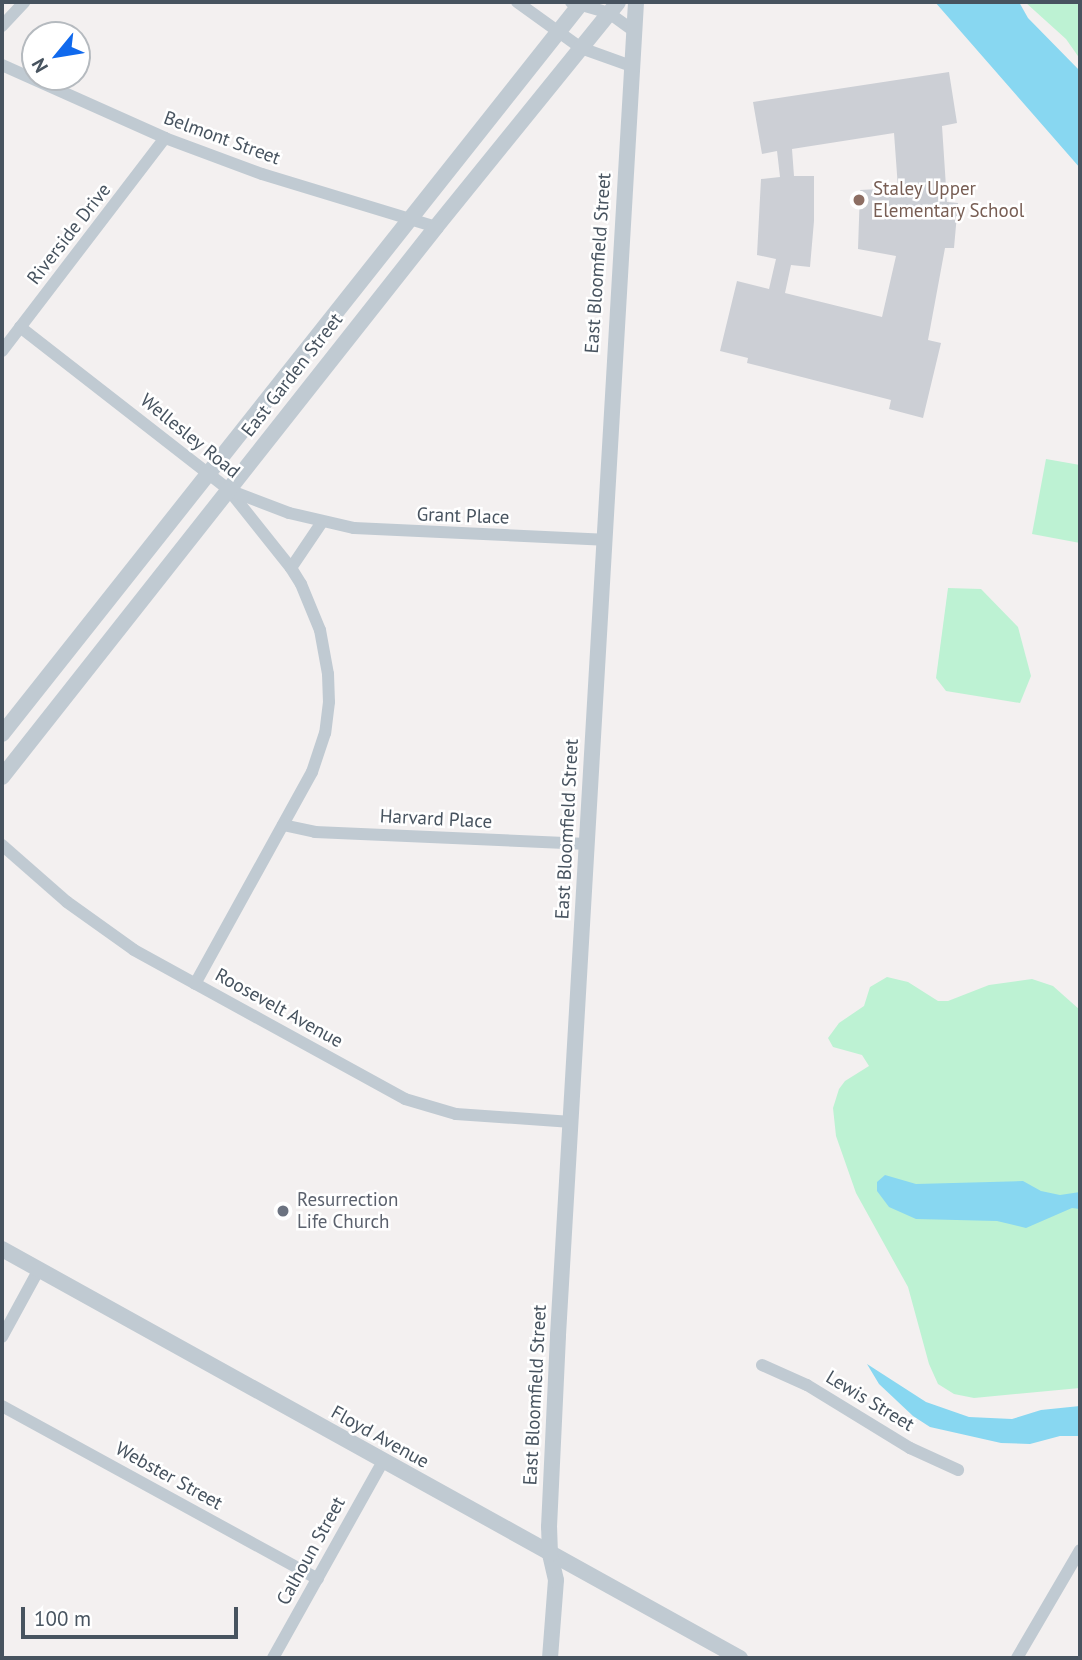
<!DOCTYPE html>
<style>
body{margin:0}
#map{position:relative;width:1082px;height:1660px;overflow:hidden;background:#f3f0f0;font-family:"PT Sans",sans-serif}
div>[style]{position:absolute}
.green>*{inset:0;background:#bdf2d3}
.water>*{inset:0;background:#88d7f1}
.building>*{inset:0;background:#cccfd5}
.minor>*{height:12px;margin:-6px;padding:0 6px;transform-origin:6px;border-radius:6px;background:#c0cad2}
.tertiary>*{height:16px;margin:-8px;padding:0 8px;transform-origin:8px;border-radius:8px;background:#c0cad2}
.dots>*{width:19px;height:19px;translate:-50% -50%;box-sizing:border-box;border:4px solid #fff;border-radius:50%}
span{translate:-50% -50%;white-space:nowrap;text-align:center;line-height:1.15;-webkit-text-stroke:5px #fff;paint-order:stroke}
.street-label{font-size:19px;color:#47535f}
.education-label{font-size:19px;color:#785e54}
.left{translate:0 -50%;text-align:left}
.worship-label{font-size:19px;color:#5b616d}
.frame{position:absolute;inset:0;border:4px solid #47535f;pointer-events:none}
.north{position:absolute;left:21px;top:21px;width:70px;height:70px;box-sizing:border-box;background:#fff;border:2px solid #b5babf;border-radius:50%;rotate:240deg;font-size:19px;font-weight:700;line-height:28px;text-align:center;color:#47535f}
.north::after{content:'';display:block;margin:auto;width:24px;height:32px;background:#1069ed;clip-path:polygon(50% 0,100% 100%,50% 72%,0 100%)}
.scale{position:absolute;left:21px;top:1607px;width:217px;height:32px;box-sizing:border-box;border:4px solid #47535f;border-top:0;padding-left:9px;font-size:21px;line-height:24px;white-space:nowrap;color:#47535f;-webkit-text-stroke:5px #fff;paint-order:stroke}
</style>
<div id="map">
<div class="green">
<i style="clip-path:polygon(1025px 2px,1080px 2px,1080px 59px,1066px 39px)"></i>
<i style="clip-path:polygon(1046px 459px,1080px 465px,1080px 543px,1032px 534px)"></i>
<i style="clip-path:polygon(948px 588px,981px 589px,1018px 627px,1031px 676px,1020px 703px,946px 691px,936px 678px)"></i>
<i style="clip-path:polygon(887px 977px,908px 982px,938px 1001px,948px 1001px,989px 985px,1032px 979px,1053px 986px,1080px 1010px,1080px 1388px,974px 1398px,954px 1394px,938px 1384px,929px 1364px,908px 1287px,856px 1193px,836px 1136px,833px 1108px,839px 1089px,845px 1081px,869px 1066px,862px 1055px,833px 1047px,828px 1038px,839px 1023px,864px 1006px,870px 987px)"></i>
</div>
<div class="water">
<i style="clip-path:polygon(935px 2px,1019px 2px,1028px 18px,1080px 71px,1080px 168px)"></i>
<i style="clip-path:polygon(885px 1175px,916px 1184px,1023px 1181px,1041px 1191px,1060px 1195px,1080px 1192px,1080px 1209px,1072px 1208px,1026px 1228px,997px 1221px,916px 1219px,889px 1207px,877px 1191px,877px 1182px)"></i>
<i style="clip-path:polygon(867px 1364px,926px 1402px,969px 1417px,1012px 1419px,1041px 1410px,1080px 1406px,1080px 1436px,1060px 1436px,1030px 1444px,1001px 1443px,930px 1427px,913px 1416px,879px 1384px)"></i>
</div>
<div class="building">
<i style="clip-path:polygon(evenodd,949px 72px,957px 123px,942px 126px,947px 202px,958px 203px,954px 248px,945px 248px,928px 340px,941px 343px,923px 418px,889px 409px,891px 400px,747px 363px,748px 358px,720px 351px,737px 281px,769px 289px,776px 259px,757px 255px,761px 179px,780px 177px,777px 151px,762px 154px,753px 102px,949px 72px,894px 133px,898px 188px,860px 190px,858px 249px,896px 256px,882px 317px,785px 293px,791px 265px,810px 267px,814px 221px,814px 176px,794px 176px,792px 149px,894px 133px)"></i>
</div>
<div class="minor">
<i style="left:517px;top:2px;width:79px;rotate:35.7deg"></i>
<i style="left:581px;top:48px;width:53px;rotate:19.8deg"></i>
<i style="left:571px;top:2px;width:40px;rotate:16deg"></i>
<i style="left:609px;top:13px;width:31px;rotate:36deg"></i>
<i style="left:2px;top:26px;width:33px;rotate:-47deg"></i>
<i style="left:2px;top:65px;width:179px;rotate:24.1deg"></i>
<i style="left:165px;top:138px;width:103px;rotate:20.4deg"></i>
<i style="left:262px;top:174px;width:182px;rotate:16.9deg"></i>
<i style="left:20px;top:327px;width:264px;rotate:37.9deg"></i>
<i style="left:228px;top:489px;width:101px;rotate:51.4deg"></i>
<i style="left:291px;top:568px;width:19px;rotate:58deg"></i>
<i style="left:301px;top:584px;width:50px;rotate:67.6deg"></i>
<i style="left:320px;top:630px;width:45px;rotate:79.7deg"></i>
<i style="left:328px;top:674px;width:28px;rotate:88deg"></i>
<i style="left:329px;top:702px;width:31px;rotate:97deg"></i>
<i style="left:325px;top:733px;width:41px;rotate:108.4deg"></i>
<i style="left:312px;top:772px;width:242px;rotate:118.9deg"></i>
<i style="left:2px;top:351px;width:268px;rotate:-52.6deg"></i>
<i style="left:229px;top:490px;width:64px;rotate:21deg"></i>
<i style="left:289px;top:513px;width:67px;rotate:13deg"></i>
<i style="left:354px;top:528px;width:250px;rotate:2.7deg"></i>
<i style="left:291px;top:568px;width:55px;rotate:-56deg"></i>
<i style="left:283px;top:825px;width:33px;rotate:12deg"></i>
<i style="left:315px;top:832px;width:273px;rotate:2.5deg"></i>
<i style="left:2px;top:845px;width:86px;rotate:41.2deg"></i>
<i style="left:67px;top:902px;width:82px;rotate:35.6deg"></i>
<i style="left:134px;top:950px;width:309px;rotate:28.8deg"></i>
<i style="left:405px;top:1099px;width:53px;rotate:16.4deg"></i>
<i style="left:456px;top:1114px;width:116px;rotate:3.9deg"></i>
<i style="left:2px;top:1337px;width:75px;rotate:-61.4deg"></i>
<i style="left:762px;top:1365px;width:49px;rotate:24deg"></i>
<i style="left:807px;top:1385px;width:121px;rotate:31.5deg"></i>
<i style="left:910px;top:1448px;width:53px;rotate:24.6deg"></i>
<i style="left:2px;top:1406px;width:360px;rotate:28.7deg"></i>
<i style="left:273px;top:1658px;width:223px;rotate:-60.8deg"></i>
<i style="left:1017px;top:1658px;width:125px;rotate:-59.7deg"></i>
</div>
<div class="tertiary">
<i style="left:2px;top:734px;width:934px;rotate:-51.61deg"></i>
<i style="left:2px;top:777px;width:701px;rotate:-51.72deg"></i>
<i style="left:436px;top:227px;width:289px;rotate:-51deg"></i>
<i style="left:2px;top:1249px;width:844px;rotate:29deg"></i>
<i style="left:550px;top:1658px;width:78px;rotate:-85.6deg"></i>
<i style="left:556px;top:1580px;width:27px;rotate:-103deg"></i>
<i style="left:550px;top:1554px;width:27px;rotate:-92deg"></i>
<i style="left:549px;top:1527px;width:192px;rotate:-87.3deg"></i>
<i style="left:558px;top:1335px;width:1335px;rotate:-86.65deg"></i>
</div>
<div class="dots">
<i style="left:859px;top:200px;background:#8d6e63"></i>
<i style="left:283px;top:1211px;background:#6b7280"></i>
</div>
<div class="street-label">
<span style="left:222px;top:138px;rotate:20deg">Belmont Street</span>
<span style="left:69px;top:234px;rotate:-52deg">Riverside Drive</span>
<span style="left:598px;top:263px;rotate:-86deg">East Bloomfield Street</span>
<span style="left:292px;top:375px;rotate:-52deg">East Garden Street</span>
<span style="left:190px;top:436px;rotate:39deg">Wellesley Road</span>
<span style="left:463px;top:516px;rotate:2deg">Grant Place</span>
<span style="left:436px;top:819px;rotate:3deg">Harvard Place</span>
<span style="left:567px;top:829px;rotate:-87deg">East Bloomfield Street</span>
<span style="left:279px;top:1008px;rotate:29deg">Roosevelt Avenue</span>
<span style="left:535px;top:1395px;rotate:-87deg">East Bloomfield Street</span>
<span style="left:870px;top:1401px;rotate:31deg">Lewis Street</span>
<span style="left:380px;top:1437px;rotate:29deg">Floyd Avenue</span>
<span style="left:169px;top:1476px;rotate:29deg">Webster Street</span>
<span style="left:311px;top:1551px;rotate:-61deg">Calhoun Street</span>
</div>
<div class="education-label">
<span class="left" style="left:873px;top:200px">Staley Upper<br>Elementary School</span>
</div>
<div class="worship-label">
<span class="left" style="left:297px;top:1211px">Resurrection<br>Life Church</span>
</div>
<div class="frame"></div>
<div class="north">N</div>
<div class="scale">100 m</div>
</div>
